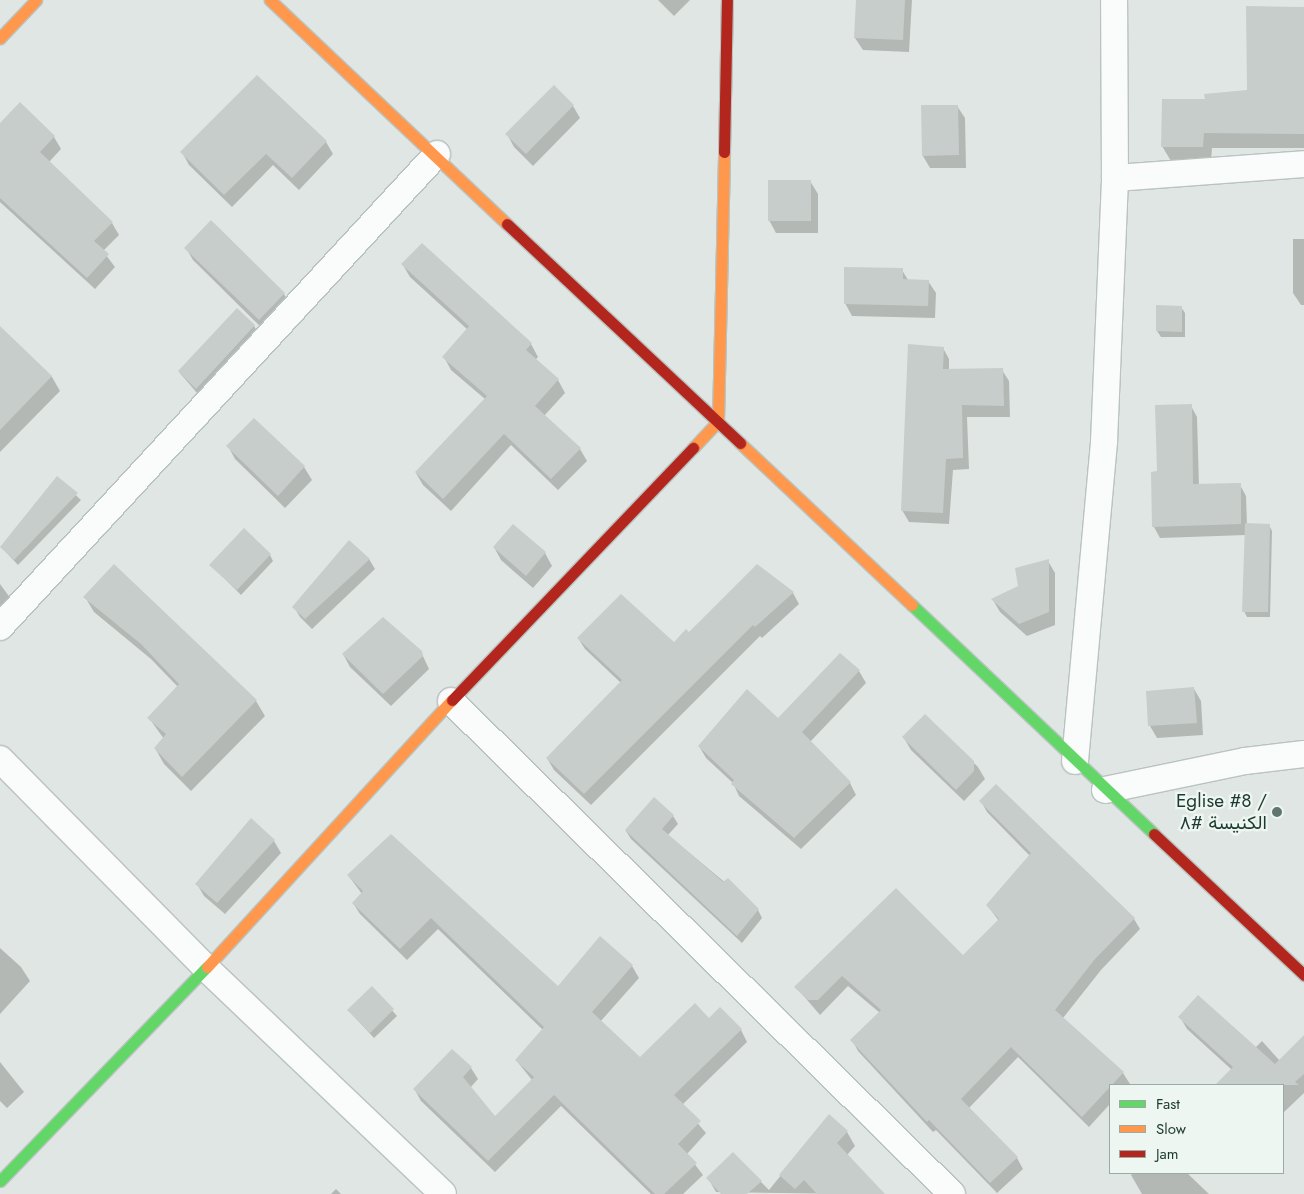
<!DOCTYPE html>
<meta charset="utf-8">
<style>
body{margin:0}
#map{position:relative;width:1304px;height:1194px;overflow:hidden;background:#e0e6e3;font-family:Jost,Vazirmatn,sans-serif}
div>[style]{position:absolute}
.shadow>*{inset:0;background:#0003}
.building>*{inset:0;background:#c7cdcb}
.roads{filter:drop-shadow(1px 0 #b9c3bf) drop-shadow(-1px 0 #b9c3bf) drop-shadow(0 1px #b9c3bf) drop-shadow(0 -1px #b9c3bf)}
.street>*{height:26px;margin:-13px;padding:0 13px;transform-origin:13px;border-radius:13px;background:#fafbfb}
.fast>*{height:11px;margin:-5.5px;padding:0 5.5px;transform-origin:5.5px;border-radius:5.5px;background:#63d668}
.slow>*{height:11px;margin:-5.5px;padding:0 5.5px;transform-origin:5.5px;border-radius:5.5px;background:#ff974d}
.jam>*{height:11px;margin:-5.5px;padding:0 5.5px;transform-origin:5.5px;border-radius:5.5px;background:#b3261e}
.dots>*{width:14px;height:14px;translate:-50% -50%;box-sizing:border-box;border:2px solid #edf6f1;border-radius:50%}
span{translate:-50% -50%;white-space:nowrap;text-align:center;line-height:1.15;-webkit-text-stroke:4.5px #edf6f1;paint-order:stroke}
.poi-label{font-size:19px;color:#1e3932}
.right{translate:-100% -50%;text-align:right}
.legend{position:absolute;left:1109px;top:1084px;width:175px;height:90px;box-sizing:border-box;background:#edf6f1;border:1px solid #9aaaa5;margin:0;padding:6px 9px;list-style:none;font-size:15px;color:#1e3932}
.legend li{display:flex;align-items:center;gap:10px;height:25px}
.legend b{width:25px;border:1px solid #9aaaa5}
</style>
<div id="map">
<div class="shadow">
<i style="clip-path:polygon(658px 0,690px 0,674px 16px)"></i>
<i style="clip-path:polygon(857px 0,912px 0,909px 52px,863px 50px,855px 38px)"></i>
<i style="clip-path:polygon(1304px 8px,1304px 148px,1212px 148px,1211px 161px,1171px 161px,1162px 146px,1206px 100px,1248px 91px)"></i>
<i style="clip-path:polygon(554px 87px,573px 106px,580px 118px,533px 166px,514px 147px,507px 134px)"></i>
<i style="clip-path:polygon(957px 106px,965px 118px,966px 168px,930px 168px,923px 156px)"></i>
<i style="clip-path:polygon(0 125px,54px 137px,61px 149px,49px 162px,112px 223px,119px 235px,103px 251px,115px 267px,95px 289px,0 202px)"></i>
<i style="clip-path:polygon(326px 142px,333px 154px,299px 190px,273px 165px,232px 207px,189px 165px,182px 152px)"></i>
<i style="clip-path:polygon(810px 181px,818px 194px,818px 233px,776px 233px,769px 220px)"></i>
<i style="clip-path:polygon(1293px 239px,1304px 239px,1304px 305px,1301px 305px,1293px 293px)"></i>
<i style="clip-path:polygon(186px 248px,284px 294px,291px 306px,266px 332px,193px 260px)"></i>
<i style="clip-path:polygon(403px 265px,531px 344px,538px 357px,535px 360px,558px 380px,565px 393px,544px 416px,580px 449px,587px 461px,558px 490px,511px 445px,451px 511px,423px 485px,416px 473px,485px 399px,451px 370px,444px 357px,468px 330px,410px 277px)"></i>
<i style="clip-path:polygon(902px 270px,908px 280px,928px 281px,936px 293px,935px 318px,852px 316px,845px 303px)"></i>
<i style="clip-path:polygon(1157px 307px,1181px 307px,1185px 313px,1185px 337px,1161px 337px,1157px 331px)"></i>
<i style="clip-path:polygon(237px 310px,254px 326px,262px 339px,204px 401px,179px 372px)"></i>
<i style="clip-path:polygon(0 334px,9px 337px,52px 377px,60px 391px,0 452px)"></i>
<i style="clip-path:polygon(943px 348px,949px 359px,949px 370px,1002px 370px,1009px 381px,1010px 417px,967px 417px,969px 469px,953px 470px,949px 524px,909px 522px,902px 510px)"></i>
<i style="clip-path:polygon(1191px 406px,1197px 417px,1199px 486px,1240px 485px,1246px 496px,1247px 525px,1269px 525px,1272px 531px,1270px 617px,1247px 617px,1244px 611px,1246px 535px,1160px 538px,1154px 527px,1152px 473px,1158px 473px)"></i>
<i style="clip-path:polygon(254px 419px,304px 467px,312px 480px,285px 508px,235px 459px,228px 446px)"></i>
<i style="clip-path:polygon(57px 478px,81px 500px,18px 565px,1px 547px)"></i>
<i style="clip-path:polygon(513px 525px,545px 553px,552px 566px,533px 588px,501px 560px,494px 547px)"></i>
<i style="clip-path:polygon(270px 555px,273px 561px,241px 595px,211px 565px)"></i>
<i style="clip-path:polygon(369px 559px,375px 569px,312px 629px,300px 617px,294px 607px)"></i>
<i style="clip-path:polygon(1048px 561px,1055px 573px,1055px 625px,1027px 636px,1000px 612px,993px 600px,1020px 586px)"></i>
<i style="clip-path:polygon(0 584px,11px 599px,0 611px)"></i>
<i style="clip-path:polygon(793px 593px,799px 604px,762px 638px,760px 636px,591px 805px,554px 770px,547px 758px,621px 683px,585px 649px,578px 638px,674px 644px,689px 633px)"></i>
<i style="clip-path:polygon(85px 597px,256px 701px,265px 716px,191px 791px,164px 764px,155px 748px,164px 739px,149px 718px,178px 687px,151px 659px,94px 612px)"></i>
<i style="clip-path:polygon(421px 652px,429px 669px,391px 706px,350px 667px,343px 654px)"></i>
<i style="clip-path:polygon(840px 654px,859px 671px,866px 683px,810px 742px,850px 783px,856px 795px,801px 849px,739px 796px,733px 783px,706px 758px,699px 746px,778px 720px)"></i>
<i style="clip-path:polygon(1194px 689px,1201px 701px,1203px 735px,1157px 738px,1150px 726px)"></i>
<i style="clip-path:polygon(925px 716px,978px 767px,985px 779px,964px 801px,911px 750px,904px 738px)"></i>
<i style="clip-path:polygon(981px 801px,1134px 919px,1140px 929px,1101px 970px,1063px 1018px,1123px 1073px,1130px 1084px,1110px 1085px,1110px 1104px,1089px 1127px,1018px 1057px,968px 1109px,1017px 1158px,1023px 1169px,997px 1193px,936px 1130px,933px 1132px,858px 1051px,852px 1040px,880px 1013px,848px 986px,820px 1015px,796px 987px,896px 890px,963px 957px,999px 921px,987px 905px,1030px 856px,987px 812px)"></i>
<i style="clip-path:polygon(673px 816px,678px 824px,668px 835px,758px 910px,762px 918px,742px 943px,631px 839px,626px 831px)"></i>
<i style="clip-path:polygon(251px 820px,274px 841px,281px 853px,225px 914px,204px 896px,197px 884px)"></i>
<i style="clip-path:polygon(391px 835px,558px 988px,600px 938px,632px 966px,639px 978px,600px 1022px,640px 1059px,709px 1020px,741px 1030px,747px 1042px,682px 1105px,706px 1133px,687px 1154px,703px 1175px,683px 1194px,651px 1194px,561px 1106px,495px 1172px,421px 1101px,415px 1090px,471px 1068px,478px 1079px,470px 1088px,495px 1118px,532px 1080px,516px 1060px,543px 1030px,438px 929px,407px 960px,360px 914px,353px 903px,362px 894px,348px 875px)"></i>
<i style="clip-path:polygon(0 948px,21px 967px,30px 981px,0 1014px)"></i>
<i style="clip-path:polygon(372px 988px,397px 1016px,374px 1038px,349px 1011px)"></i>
<i style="clip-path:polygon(1180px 1017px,1255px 1048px,1262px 1041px,1280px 1061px,1304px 1051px,1304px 1093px,1283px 1113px,1283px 1085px,1216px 1085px,1232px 1070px,1187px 1029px)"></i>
<i style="clip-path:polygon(0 1062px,24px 1092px,7px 1108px,0 1101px)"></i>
<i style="clip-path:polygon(829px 1116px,847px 1132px,855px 1146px,847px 1155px,862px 1194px,716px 1192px,708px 1178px,733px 1154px,769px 1190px)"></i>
<i style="clip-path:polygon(1133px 1173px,1187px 1173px,1209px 1194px,1142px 1194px,1131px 1175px)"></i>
<i style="clip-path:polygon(336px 1189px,341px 1194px,331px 1194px)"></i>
</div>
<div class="building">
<i style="clip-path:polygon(856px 0,905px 0,903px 40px,854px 38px)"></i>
<i style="clip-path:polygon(1246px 6px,1304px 7px,1304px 134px,1204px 133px,1203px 147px,1161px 147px,1162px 99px,1205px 99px,1204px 94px,1247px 90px)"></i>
<i style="clip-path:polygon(257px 75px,327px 141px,292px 178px,266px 154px,224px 195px,180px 152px)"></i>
<i style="clip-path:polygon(554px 85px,574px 105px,526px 154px,505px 134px)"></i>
<i style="clip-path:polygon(20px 102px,55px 136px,40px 152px,113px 222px,94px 241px,109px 254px,87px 278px,0 198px,0 123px)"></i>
<i style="clip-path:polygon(921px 105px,958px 105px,959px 155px,922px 156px)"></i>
<i style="clip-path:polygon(768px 180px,811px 180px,811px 221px,768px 221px)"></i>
<i style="clip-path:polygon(211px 220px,285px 293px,259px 320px,184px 248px)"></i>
<i style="clip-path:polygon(422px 243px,532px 343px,526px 350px,559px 379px,535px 406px,581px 448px,551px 479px,504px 434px,443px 499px,415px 472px,487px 396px,442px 357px,469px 326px,401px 264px)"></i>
<i style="clip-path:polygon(844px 267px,903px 268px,903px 279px,929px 280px,928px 306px,844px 304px)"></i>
<i style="clip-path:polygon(1156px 305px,1182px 306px,1182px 332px,1156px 331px)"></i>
<i style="clip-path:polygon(237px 308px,255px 325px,196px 389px,178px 371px)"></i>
<i style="clip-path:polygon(0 326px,52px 376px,0 430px)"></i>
<i style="clip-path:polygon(908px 344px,944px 347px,943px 369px,1003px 368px,1004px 406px,962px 405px,963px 458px,946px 459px,943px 513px,901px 511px)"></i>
<i style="clip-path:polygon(1192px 404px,1193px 484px,1241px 483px,1241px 524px,1152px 527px,1151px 472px,1157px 471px,1155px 405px)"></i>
<i style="clip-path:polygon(254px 418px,305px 466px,278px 496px,226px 446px)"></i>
<i style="clip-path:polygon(57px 476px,78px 493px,14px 560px,0 547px)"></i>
<i style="clip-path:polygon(1245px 523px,1270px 524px,1268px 612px,1242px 612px)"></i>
<i style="clip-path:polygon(513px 524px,546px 552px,526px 576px,493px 547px)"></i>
<i style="clip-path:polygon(244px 528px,271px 554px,237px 590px,209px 565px)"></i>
<i style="clip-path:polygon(349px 540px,370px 559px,305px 619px,292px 607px)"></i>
<i style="clip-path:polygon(1049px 559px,1049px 612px,1019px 624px,991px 599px,1018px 586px,1015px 568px)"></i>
<i style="clip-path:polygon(114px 564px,257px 700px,182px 777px,154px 748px,166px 734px,147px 718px,179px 684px,141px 644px,83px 597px)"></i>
<i style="clip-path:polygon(757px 564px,794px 592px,755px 627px,753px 625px,584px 794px,546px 758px,622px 680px,577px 638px,621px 594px,674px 642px,686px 629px,689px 632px)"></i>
<i style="clip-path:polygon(383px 617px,422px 651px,423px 656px,383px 694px,342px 654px)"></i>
<i style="clip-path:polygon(840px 653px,860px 670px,802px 732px,851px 782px,794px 838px,731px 784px,734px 780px,698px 746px,747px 689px,778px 718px)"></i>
<i style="clip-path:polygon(1194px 687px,1197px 723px,1148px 726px,1146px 691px)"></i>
<i style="clip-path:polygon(925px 714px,974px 761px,974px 771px,956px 790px,902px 737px)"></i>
<i style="clip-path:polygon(996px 784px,1135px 918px,1095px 959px,1055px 1010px,1124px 1072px,1082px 1117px,1011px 1047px,961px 1099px,1018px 1157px,990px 1183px,929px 1120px,927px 1122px,850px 1040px,881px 1010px,842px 976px,818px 1000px,808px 1000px,794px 987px,896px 888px,963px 955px,999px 919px,986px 905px,1031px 853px,979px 801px)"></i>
<i style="clip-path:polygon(654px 797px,674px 815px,662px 829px,723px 882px,728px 878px,759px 909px,737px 936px,625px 830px)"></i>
<i style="clip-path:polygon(251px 818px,275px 840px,217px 903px,195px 884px)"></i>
<i style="clip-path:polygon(391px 834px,558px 986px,600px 936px,633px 965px,592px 1012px,640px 1057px,695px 1003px,709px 1018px,720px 1007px,742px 1029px,674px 1095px,701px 1121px,678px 1144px,697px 1163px,664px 1194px,655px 1194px,554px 1095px,488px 1161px,413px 1089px,452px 1049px,472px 1067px,463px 1077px,495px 1116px,534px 1077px,515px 1060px,544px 1027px,431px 918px,400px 949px,352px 903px,363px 891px,347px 875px)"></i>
<i style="clip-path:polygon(372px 986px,394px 1009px,370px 1033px,347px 1010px)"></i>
<i style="clip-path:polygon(1198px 995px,1275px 1064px,1304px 1035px,1304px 1074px,1295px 1082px,1299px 1085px,1215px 1085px,1233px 1067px,1178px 1017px)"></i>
<i style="clip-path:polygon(829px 1114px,848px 1131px,837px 1143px,885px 1194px,817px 1194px,804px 1180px,795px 1189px,779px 1175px)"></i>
<i style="clip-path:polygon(733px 1152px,762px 1181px,747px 1194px,721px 1194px,706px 1178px)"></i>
</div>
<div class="roads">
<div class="street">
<i style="left:1115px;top:178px;width:190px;rotate:-4.2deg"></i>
<i style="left:0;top:627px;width:644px;rotate:-47.27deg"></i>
<i style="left:451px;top:701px;width:703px;rotate:44.54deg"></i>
<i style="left:0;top:759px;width:293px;rotate:45.4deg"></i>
<i style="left:206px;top:968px;width:327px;rotate:43.6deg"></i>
<i style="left:1075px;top:761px;width:320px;rotate:-84.8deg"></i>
<i style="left:1104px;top:442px;width:264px;rotate:-87.6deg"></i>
<i style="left:1115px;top:178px;width:178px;rotate:-90.3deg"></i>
<i style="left:1105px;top:790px;width:143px;rotate:-11.7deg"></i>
<i style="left:1245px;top:761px;width:59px;rotate:-6.8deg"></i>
</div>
<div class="fast">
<i style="left:912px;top:605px;width:333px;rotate:43.4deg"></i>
<i style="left:0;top:1181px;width:298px;rotate:-46deg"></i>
</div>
<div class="slow">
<i style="left:270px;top:0;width:326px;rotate:43.4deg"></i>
<i style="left:0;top:38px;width:52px;rotate:-46.5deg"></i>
<i style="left:740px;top:443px;width:236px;rotate:43.3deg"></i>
<i style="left:693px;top:448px;width:37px;rotate:-47deg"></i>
<i style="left:718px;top:421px;width:269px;rotate:-88.7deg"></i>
<i style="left:207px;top:967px;width:362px;rotate:-47.5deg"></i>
</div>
<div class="jam">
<i style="left:724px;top:152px;width:152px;rotate:-88.9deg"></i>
<i style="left:507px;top:224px;width:320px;rotate:43.2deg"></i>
<i style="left:452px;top:700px;width:349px;rotate:-46.3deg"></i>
<i style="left:1154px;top:834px;width:206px;rotate:43.2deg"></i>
</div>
</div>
<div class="dots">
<i style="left:1277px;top:812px;background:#627670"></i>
</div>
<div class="poi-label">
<span class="right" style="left:1267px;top:812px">Eglise #8 /<br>الكنيسة #٨</span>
</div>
<ul class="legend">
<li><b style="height:6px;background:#63d668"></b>Fast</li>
<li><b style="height:6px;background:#ff974d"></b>Slow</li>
<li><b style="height:6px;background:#b3261e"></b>Jam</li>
</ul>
</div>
